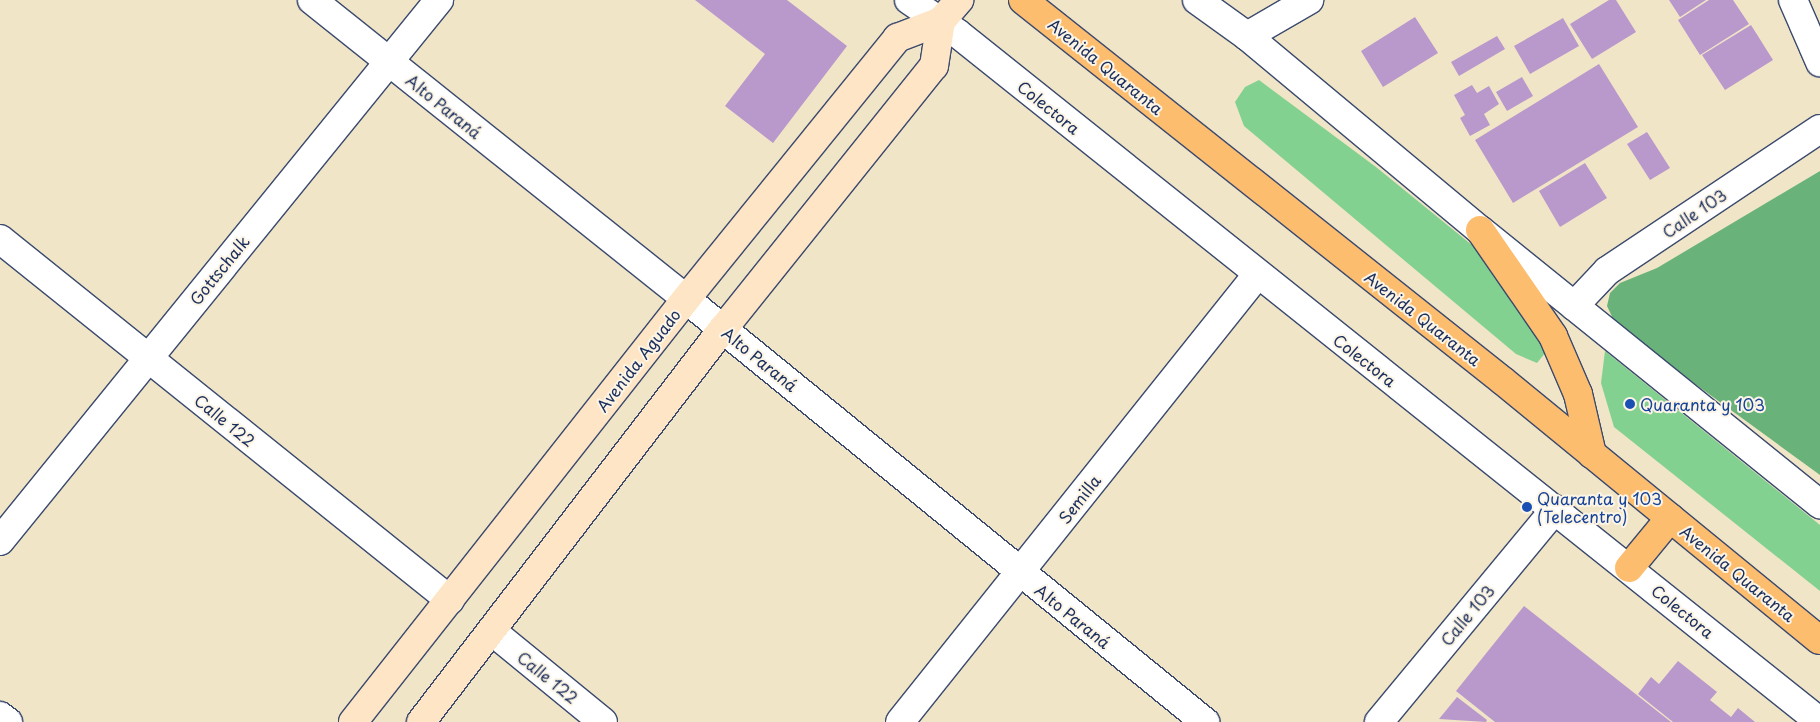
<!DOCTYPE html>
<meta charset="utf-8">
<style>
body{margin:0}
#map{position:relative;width:1820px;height:722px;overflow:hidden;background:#f1e5c7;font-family:"Playpen Sans",sans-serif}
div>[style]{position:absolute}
.green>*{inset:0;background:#82d191}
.forest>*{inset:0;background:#69b37b}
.building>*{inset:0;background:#b998cc}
.roads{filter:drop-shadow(1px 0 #3b4a6e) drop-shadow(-1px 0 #3b4a6e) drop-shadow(0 1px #3b4a6e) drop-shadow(0 -1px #3b4a6e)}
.minor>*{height:28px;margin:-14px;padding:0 14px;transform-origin:14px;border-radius:14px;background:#fff}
.secondary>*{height:28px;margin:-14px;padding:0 14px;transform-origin:14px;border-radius:14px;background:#fee5c5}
.trunk>*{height:28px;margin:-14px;padding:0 14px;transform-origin:14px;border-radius:14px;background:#fcbd6f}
.dots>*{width:14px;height:14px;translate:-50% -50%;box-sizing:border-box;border:2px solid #fcf5e5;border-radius:50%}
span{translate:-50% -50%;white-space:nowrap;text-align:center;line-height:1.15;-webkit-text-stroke:4px #fcf5e5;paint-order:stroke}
.street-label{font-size:16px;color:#1b2f5e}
.transit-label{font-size:16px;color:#164399}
.left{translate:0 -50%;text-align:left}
</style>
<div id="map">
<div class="green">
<i style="clip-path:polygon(1259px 80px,1376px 167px,1483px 254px,1531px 323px,1545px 353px,1537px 363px,1516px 354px,1244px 126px,1235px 102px,1245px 87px)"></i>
<i style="clip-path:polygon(1605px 351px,1820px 525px,1820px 591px,1614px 427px,1601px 383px)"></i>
</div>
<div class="forest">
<i style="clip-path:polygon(1820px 171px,1820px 475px,1625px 333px,1615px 323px,1607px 306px,1610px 293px,1620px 283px,1657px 268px)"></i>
</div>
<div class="building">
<i style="clip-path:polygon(695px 0,787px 0,847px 46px,773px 143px,725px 106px,765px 54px)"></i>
<i style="clip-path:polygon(1609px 0,1616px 0,1636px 32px,1592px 59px,1570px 24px)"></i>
<i style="clip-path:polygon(1669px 0,1706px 0,1680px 17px)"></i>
<i style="clip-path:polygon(1709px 0,1733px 0,1749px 24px,1700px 55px,1678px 20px)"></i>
<i style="clip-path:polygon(1415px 17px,1438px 53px,1383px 87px,1361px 51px)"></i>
<i style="clip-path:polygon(1563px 18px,1579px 46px,1530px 74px,1514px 46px)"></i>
<i style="clip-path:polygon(1751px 25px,1773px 60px,1725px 90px,1702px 55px)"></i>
<i style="clip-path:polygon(1497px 36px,1505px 49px,1459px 76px,1451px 62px)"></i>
<i style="clip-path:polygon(1599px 64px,1638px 127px,1513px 203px,1475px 140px)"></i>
<i style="clip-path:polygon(1522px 77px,1533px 96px,1507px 111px,1496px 92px)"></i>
<i style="clip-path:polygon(1472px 85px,1477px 93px,1489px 86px,1499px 104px,1484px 114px,1490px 125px,1470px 136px,1460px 118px,1465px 115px,1454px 95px)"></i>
<i style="clip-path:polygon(1647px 132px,1670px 168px,1650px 180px,1627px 144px)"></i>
<i style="clip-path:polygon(1585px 163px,1607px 198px,1560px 227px,1539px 191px)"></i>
<i style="clip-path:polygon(1524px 606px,1671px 722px,1495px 722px,1456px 691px)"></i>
<i style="clip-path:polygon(1678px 661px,1717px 692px,1710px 700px,1731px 717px,1738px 708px,1755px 722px,1673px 722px,1638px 694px,1651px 677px,1659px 684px)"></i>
<i style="clip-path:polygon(1457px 697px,1487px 720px,1486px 722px,1439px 719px)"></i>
</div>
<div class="roads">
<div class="minor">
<i style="left:312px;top:0;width:479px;rotate:38.6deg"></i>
<i style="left:686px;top:299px;width:670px;rotate:39.18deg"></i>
<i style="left:909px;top:0;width:58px;rotate:34.5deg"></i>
<i style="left:957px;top:33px;width:1104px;rotate:38.6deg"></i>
<i style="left:1197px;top:0;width:62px;rotate:35.8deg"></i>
<i style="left:1247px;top:36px;width:303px;rotate:39.8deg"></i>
<i style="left:1480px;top:230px;width:437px;rotate:38.9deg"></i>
<i style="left:1793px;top:0;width:68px;rotate:66.5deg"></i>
<i style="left:1247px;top:36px;width:72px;rotate:-30.1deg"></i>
<i style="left:0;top:239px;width:577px;rotate:38.74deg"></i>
<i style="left:1574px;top:306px;width:48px;rotate:-46.7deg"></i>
<i style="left:1607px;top:271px;width:256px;rotate:-33.7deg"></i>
<i style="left:0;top:541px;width:697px;rotate:-50.94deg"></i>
<i style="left:493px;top:632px;width:142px;rotate:39.3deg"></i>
<i style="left:0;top:716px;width:10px;rotate:37deg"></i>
<i style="left:900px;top:722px;width:572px;rotate:-51.39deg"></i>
<i style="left:1379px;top:722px;width:276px;rotate:-50.4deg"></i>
</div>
<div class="secondary">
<i style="left:353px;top:722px;width:538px;rotate:-51.79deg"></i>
<i style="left:686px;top:299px;width:336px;rotate:-51deg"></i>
<i style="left:897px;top:38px;width:47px;rotate:-21.1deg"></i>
<i style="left:941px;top:21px;width:28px;rotate:-49deg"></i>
<i style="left:421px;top:722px;width:496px;rotate:-52.5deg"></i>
<i style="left:723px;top:329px;width:337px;rotate:-51.3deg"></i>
<i style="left:934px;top:66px;width:46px;rotate:-81.2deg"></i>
</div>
<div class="trunk">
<i style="left:1023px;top:0;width:613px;rotate:38.44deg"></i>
<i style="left:1503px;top:381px;width:409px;rotate:39.3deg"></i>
<i style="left:1480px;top:230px;width:129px;rotate:55.4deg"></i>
<i style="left:1553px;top:336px;width:63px;rotate:66.7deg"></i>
<i style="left:1578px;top:394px;width:62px;rotate:76.9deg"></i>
<i style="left:1629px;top:568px;width:65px;rotate:-50.6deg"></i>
</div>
</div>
<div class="dots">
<i style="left:1630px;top:404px;background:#1a4fb4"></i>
<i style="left:1527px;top:507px;background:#1a4fb4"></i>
</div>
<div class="street-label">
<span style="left:1106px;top:66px;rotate:39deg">Avenida Quaranta</span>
<span style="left:444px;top:106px;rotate:39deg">Alto Paraná</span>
<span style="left:1049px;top:107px;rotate:39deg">Colectora</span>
<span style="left:1694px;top:213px;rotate:-34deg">Calle 103</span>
<span style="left:219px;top:270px;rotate:-51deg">Gottschalk</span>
<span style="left:1423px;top:318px;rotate:38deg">Avenida Quaranta</span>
<span style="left:760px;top:359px;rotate:39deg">Alto Paraná</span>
<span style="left:638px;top:360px;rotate:-52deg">Avenida Aguado</span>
<span style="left:1365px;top:360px;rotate:38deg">Colectora</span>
<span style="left:225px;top:420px;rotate:39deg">Calle 122</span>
<span style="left:1079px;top:499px;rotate:-52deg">Semilla</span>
<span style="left:1738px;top:573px;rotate:39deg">Avenida Quaranta</span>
<span style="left:1683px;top:611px;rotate:39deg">Colectora</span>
<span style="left:1467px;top:615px;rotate:-50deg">Calle 103</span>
<span style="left:1073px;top:616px;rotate:39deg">Alto Paraná</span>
<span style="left:548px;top:677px;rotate:39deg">Calle 122</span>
</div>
<div class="transit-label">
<span class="left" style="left:1640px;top:404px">Quaranta y 103</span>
<span class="left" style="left:1537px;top:507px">Quaranta y 103<br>(Telecentro)</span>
</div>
</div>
